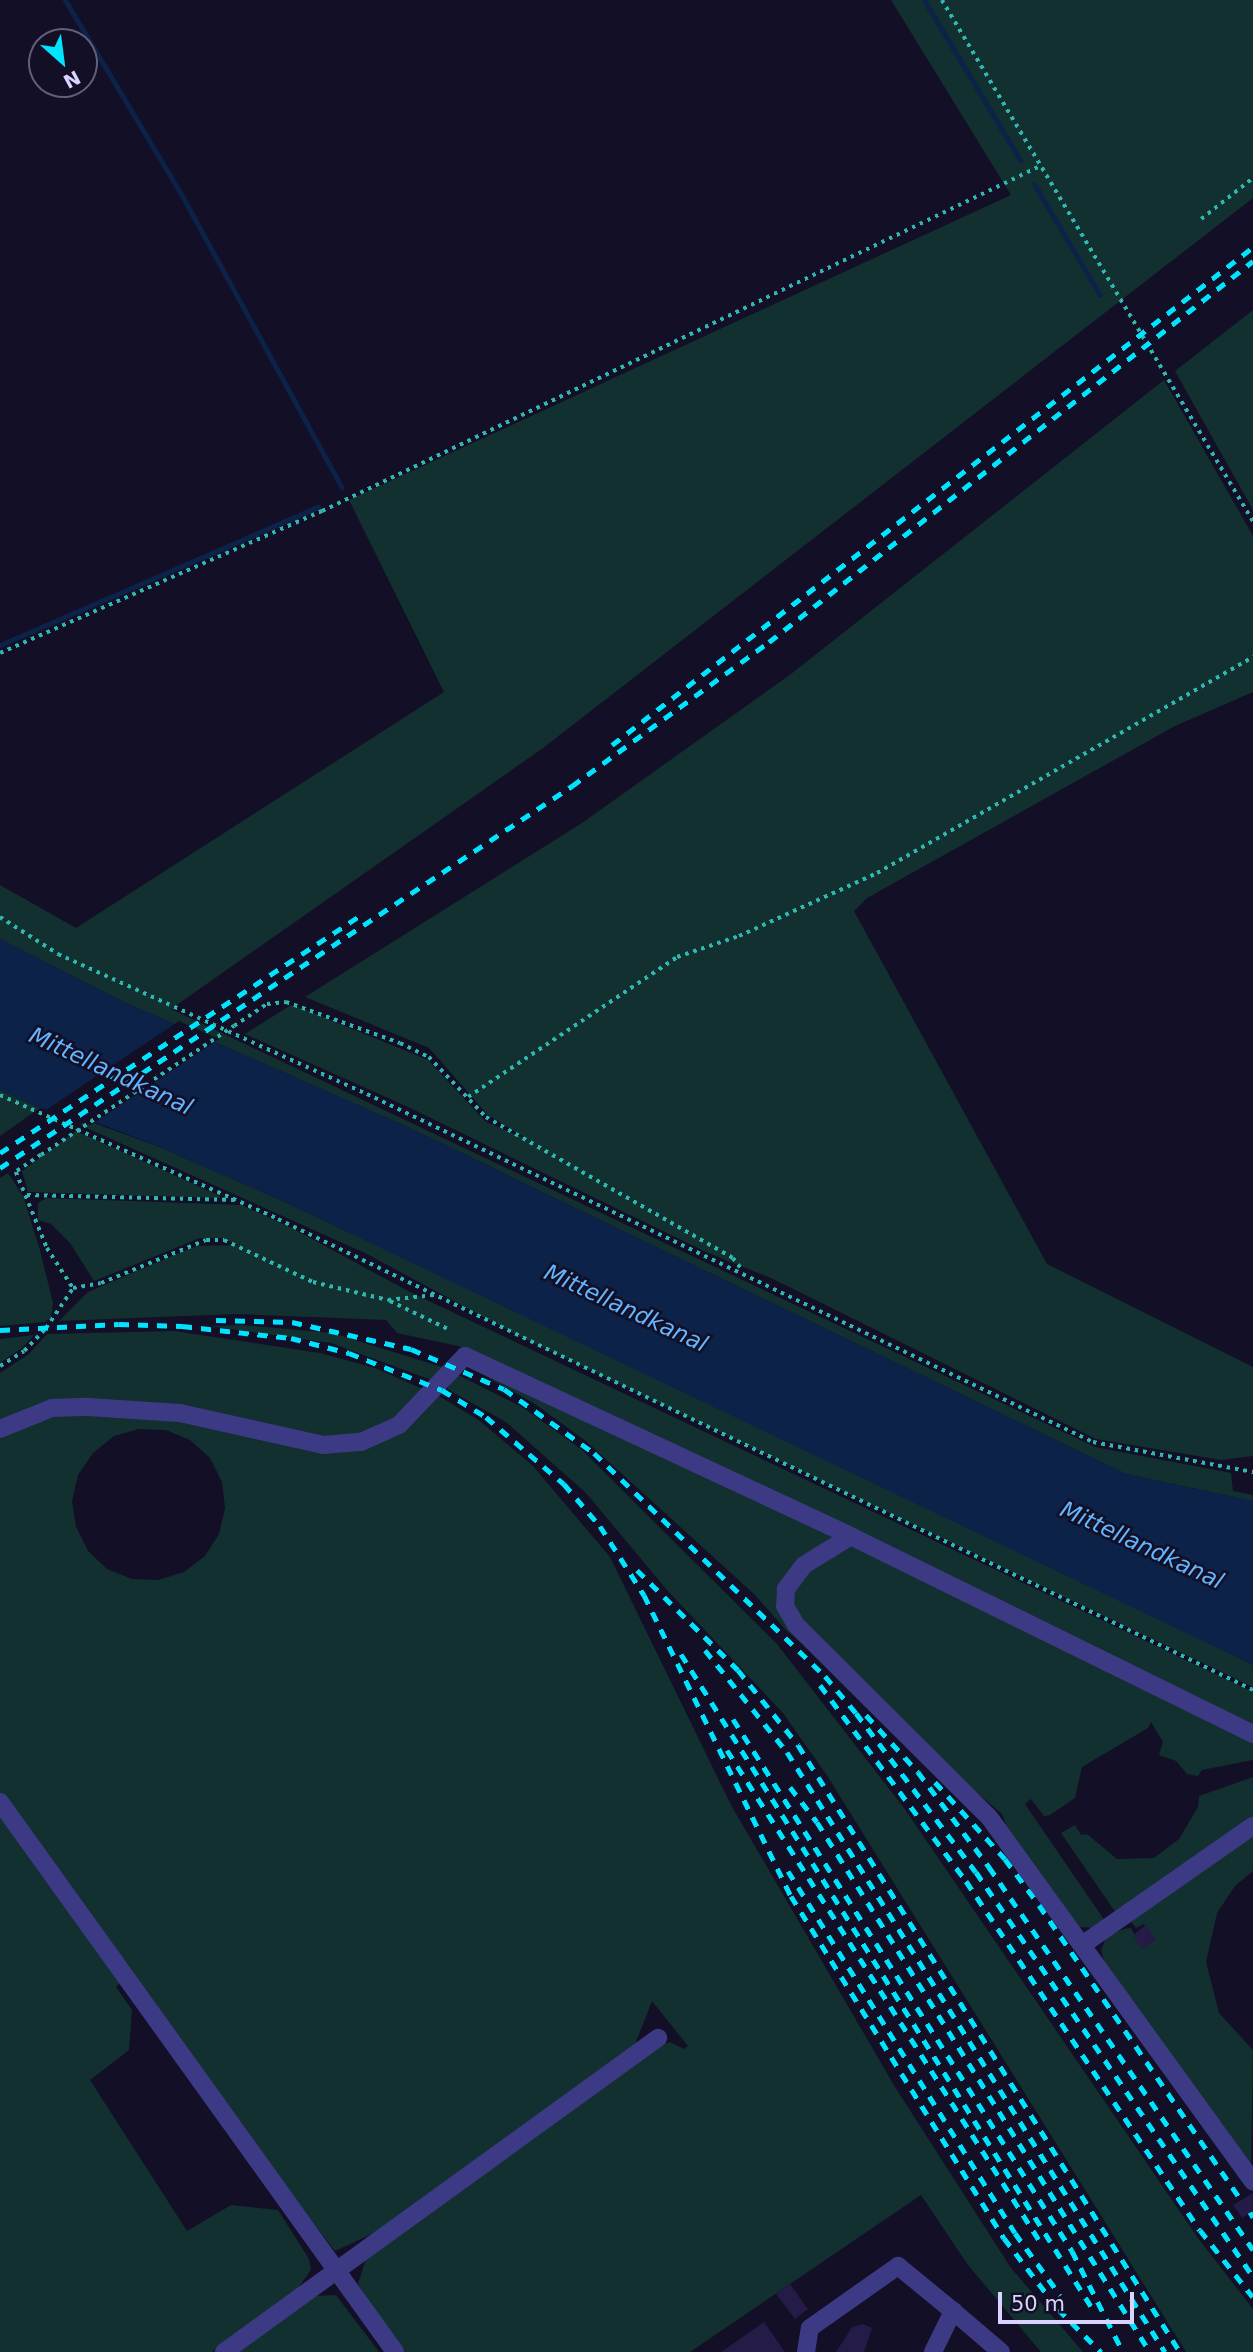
<!DOCTYPE html>
<style>
body{margin:0}
#map{position:relative;width:1253px;height:2352px;overflow:hidden;background:#130f26;font-family:"DejaVu Sans",sans-serif}
div>[style]{position:absolute}
.green>*{inset:0;background:#12302f}
.water>*{inset:0;background:#0c2248}
.pier>*{inset:0;background:#130f26}
.stream>*{height:5px;margin:-2.5px;padding:0 2.5px;transform-origin:2.5px;border-radius:2.5px;background:#0c2248}
.building>*{inset:0;background:#241b47}
.path>*{height:3.5px;margin-top:-1.75px;transform-origin:0;background:repeating-linear-gradient(90deg,#2fb8b0 0 3.5px,transparent 0 8.5px)}
.minor>*{height:18px;margin:-9px;padding:0 9px;transform-origin:9px;border-radius:9px;background:#3d3a85}
.rail>*{height:5px;margin-top:-2.5px;transform-origin:0;background:repeating-linear-gradient(90deg,#00e5ff 0 10px,transparent 0 19px)}
.path-bridge>*{height:3.5px;margin-top:-1.75px;transform-origin:0;background:repeating-linear-gradient(90deg,#2fb8b0 0 3.5px,transparent 0 8.5px)}
span{translate:-50% -50%;white-space:nowrap;text-align:center;line-height:1.15;-webkit-text-stroke:5px #130f26;paint-order:stroke}
.water-label{font-size:23px;color:#62b6ff;font-style:italic}
.north{position:absolute;left:28px;top:28px;width:70px;height:70px;box-sizing:border-box;background:#130f26;border:2px solid #625e7d;border-radius:50%;rotate:152deg;font-size:19px;font-weight:700;line-height:28px;text-align:center;color:#d9d4ff}
.north::after{content:'';display:block;margin:auto;width:24px;height:32px;background:#00e5ff;clip-path:polygon(50% 0,100% 100%,50% 72%,0 100%)}
.scale{position:absolute;left:998px;top:2292px;width:136px;height:32px;box-sizing:border-box;border:4px solid #d9d4ff;border-top:0;padding-left:9px;font-size:21px;line-height:24px;white-space:nowrap;color:#d9d4ff;-webkit-text-stroke:5px #130f26;paint-order:stroke}
</style>
<div id="map">
<div class="green">
<i style="clip-path:polygon(891px 0,1253px 0,1253px 198px,543px 748px,171px 1009px,1095px 1447px,1231px 1473px,1233px 1491px,1253px 1495px,1253px 1501px,1126px 1474px,412px 1129px,122px 1001px,0 939px,0 885px,76px 928px,444px 692px,349px 500px,1011px 195px)"></i>
<i style="clip-path:polygon(1253px 310px,1253px 510px,1175px 371px)"></i>
<i style="clip-path:polygon(1164px 380px,1253px 536px,1253px 692px,1175px 726px,867px 898px,854px 911px,1047px 1264px,1253px 1367px,1253px 1456px,1221px 1460px,1096px 1439px,773px 1279px,706px 1252px,406px 1106px,245px 1034px,291px 1005px,304px 1009px,428px 1060px,486px 1122px,529px 1140px,488px 1115px,429px 1048px,305px 997px,582px 823px,791px 674px)"></i>
<i style="clip-path:polygon(0 1090px,40px 1108px,0 1136px)"></i>
<i style="clip-path:polygon(86px 1120px,162px 1148px,285px 1202px,1093px 1586px,1253px 1665px,1253px 1687px,517px 1335px,367px 1254px,80px 1125px)"></i>
<i style="clip-path:polygon(76px 1131px,220px 1196px,220px 1198px,28px 1192px,22px 1171px)"></i>
<i style="clip-path:polygon(8px 1173px,23px 1196px,40px 1250px,53px 1303px,51px 1317px,45px 1322px,0 1326px,0 1178px)"></i>
<i style="clip-path:polygon(46px 1198px,241px 1205px,290px 1227px,408px 1291px,1253px 1692px,1253px 1760px,1202px 1770px,1198px 1776px,1187px 1774px,1176px 1761px,1159px 1755px,1163px 1742px,1151px 1722px,1148px 1728px,1082px 1767px,1075px 1798px,1050px 1815px,1044px 1816px,1031px 1799px,1025px 1804px,1105px 1921px,1093px 1928px,1079px 1927px,1010px 1837px,1002px 1814px,786px 1630px,755px 1595px,587px 1442px,535px 1404px,464px 1364px,536px 1385px,458px 1346px,397px 1333px,386px 1320px,236px 1314px,59px 1321px,88px 1292px,165px 1259px,197px 1246px,239px 1245px,221px 1238px,200px 1238px,94px 1281px,70px 1243px,51px 1224px,38px 1220px,38px 1203px)"></i>
<i style="clip-path:polygon(243px 1325px,332px 1333px,445px 1368px,437px 1382px,331px 1343px,209px 1326px)"></i>
<i style="clip-path:polygon(174px 1331px,320px 1353px,375px 1368px,425px 1390px,383px 1430px,316px 1440px,72px 1403px,0 1425px,0 1373px,29px 1354px,47px 1334px)"></i>
<i style="clip-path:polygon(34px 1335px,22px 1348px,0 1363px,0 1339px)"></i>
<i style="clip-path:polygon(456px 1374px,522px 1407px,581px 1449px,777px 1644px,904px 1808px,1198px 2238px,1253px 2309px,1253px 2352px,1186px 2352px,826px 1774px,783px 1713px,667px 1590px,586px 1493px,506px 1422px,447px 1389px)"></i>
<i style="clip-path:polygon(evenodd,434px 1393px,480px 1421px,533px 1466px,610px 1557px,731px 1805px,895px 2087px,1011px 2268px,1083px 2352px,1041px 2352px,968px 2265px,921px 2195px,690px 2352px,400px 2352px,358px 2284px,366px 2259px,649px 2050px,670px 2042px,684px 2049px,688px 2046px,652px 2001px,634px 2047px,374px 2233px,335px 2251px,232px 2117px,0 1793px,0 1434px,27px 1420px,73px 1411px,154px 1417px,344px 1448px,434px 1393px,139px 1429px,166px 1430px,190px 1440px,210px 1458px,222px 1482px,225px 1508px,219px 1534px,205px 1556px,184px 1572px,158px 1580px,132px 1579px,107px 1569px,88px 1551px,76px 1527px,72px 1501px,78px 1475px,93px 1453px,114px 1436px,139px 1429px)"></i>
<i style="clip-path:polygon(1253px 1777px,1253px 1818px,1116px 1913px,1061px 1833px,1075px 1825px,1081px 1835px,1087px 1834px,1117px 1859px,1154px 1858px,1179px 1839px,1198px 1807px,1199px 1796px)"></i>
<i style="clip-path:polygon(0 1812px,123px 1980px,116px 1987px,132px 2010px,129px 2050px,90px 2080px,187px 2231px,231px 2205px,278px 2210px,309px 2259px,311px 2270px,296px 2291px,212px 2352px,0 2352px)"></i>
<i style="clip-path:polygon(1253px 1833px,1253px 1871px,1235px 1886px,1217px 1913px,1206px 1962px,1219px 2013px,1253px 2050px,1251px 2164px,1105px 1966px,1101px 1950px,1107px 1935px,1124px 1929px,1131px 1928px,1142px 1949px,1155px 1940px,1144px 1924px,1136px 1928px,1129px 1919px)"></i>
<i style="clip-path:polygon(336px 2295px,379px 2352px,233px 2352px,313px 2296px)"></i>
</div>
<div class="water">
<i style="clip-path:polygon(0 939px,122px 1001px,412px 1129px,1126px 1474px,1253px 1501px,1253px 1665px,285px 1202px,162px 1148px,95px 1122px,40px 1108px,0 1090px)"></i>
</div>
<div class="pier">
<i style="clip-path:polygon(179px 1021px,219px 1039px,91px 1125px,43px 1112px)"></i>
</div>
<div class="stream">
<i style="left:65px;top:0;width:224px;rotate:59.1deg"></i>
<i style="left:180px;top:192px;width:337px;rotate:61.3deg"></i>
<i style="left:924px;top:0;width:187px;rotate:59deg"></i>
<i style="left:1034px;top:184px;width:129px;rotate:59.3deg"></i>
<i style="left:0;top:645px;width:347px;rotate:-23.5deg"></i>
</div>
<div class="building">
<i style="clip-path:polygon(1146px 1925px,1156px 1939px,1142px 1949px,1133px 1935px)"></i>
<i style="clip-path:polygon(1253px 2193px,1253px 2211px,1242px 2218px,1233px 2205px)"></i>
<i style="clip-path:polygon(790px 2284px,808px 2309px,795px 2319px,776px 2294px)"></i>
<i style="clip-path:polygon(764px 2322px,785px 2352px,721px 2352px)"></i>
<i style="clip-path:polygon(863px 2324px,872px 2328px,864px 2352px,836px 2352px,852px 2327px)"></i>
</div>
<div class="path">
<i style="left:942px;top:0;width:607px;rotate:59.17deg"></i>
<i style="left:1201px;top:219px;width:66px;rotate:-38.3deg"></i>
<i style="left:0;top:653px;width:352px;rotate:-23.8deg"></i>
<i style="left:322px;top:511px;width:797px;rotate:-25.66deg"></i>
<i style="left:0;top:917px;width:69px;rotate:32.5deg"></i>
<i style="left:58px;top:954px;width:339px;rotate:24.4deg"></i>
<i style="left:367px;top:1094px;width:805px;rotate:25.61deg"></i>
<i style="left:1093px;top:1442px;width:163px;rotate:10.6deg"></i>
<i style="left:234px;top:1026px;width:40px;rotate:-34deg"></i>
<i style="left:267px;top:1004px;width:19px;rotate:-6deg"></i>
<i style="left:286px;top:1002px;width:121px;rotate:19.8deg"></i>
<i style="left:400px;top:1043px;width:32px;rotate:26deg"></i>
<i style="left:429px;top:1057px;width:83px;rotate:46.5deg"></i>
<i style="left:486px;top:1117px;width:284px;rotate:29.7deg"></i>
<i style="left:733px;top:1258px;width:16px;rotate:52deg"></i>
<i style="left:0;top:1095px;width:304px;rotate:24deg"></i>
<i style="left:278px;top:1219px;width:1083px;rotate:25.78deg"></i>
<i style="left:468px;top:1097px;width:252px;rotate:-33.8deg"></i>
<i style="left:677px;top:957px;width:65px;rotate:-18.7deg"></i>
<i style="left:739px;top:936px;width:152px;rotate:-24.5deg"></i>
<i style="left:877px;top:873px;width:434px;rotate:-29.9deg"></i>
<i style="left:41px;top:1155px;width:30px;rotate:146deg"></i>
<i style="left:16px;top:1172px;width:82px;rotate:67.8deg"></i>
<i style="left:47px;top:1248px;width:48px;rotate:57deg"></i>
<i style="left:27px;top:1195px;width:209px;rotate:1.4deg"></i>
<i style="left:390px;top:1301px;width:67px;rotate:25.8deg"></i>
<i style="left:0;top:1366px;width:28px;rotate:-32deg"></i>
<i style="left:24px;top:1351px;width:32px;rotate:-46deg"></i>
<i style="left:46px;top:1328px;width:48px;rotate:-56deg"></i>
<i style="left:73px;top:1288px;width:28px;rotate:-10deg"></i>
<i style="left:101px;top:1283px;width:113px;rotate:-22.3deg"></i>
<i style="left:206px;top:1240px;width:18px"></i>
<i style="left:224px;top:1240px;width:98px;rotate:25.3deg"></i>
<i style="left:313px;top:1282px;width:77px;rotate:13.5deg"></i>
<i style="left:388px;top:1300px;width:46px;rotate:-6.2deg"></i>
</div>
<div class="minor">
<i style="left:0;top:1429px;width:56px;rotate:-22deg"></i>
<i style="left:52px;top:1408px;width:36px;rotate:-2deg"></i>
<i style="left:88px;top:1407px;width:92px;rotate:3.7deg"></i>
<i style="left:180px;top:1413px;width:147px;rotate:12.6deg"></i>
<i style="left:323px;top:1445px;width:38px;rotate:-5deg"></i>
<i style="left:361px;top:1442px;width:42px;rotate:-24.1deg"></i>
<i style="left:399px;top:1425px;width:95px;rotate:-46.3deg"></i>
<i style="left:465px;top:1356px;width:426px;rotate:25deg"></i>
<i style="left:1253px;top:1734px;width:448px;rotate:-153.8deg"></i>
<i style="left:851px;top:1536px;width:55px;rotate:148.3deg"></i>
<i style="left:804px;top:1565px;width:30px;rotate:127deg"></i>
<i style="left:786px;top:1589px;width:17px;rotate:93deg"></i>
<i style="left:785px;top:1606px;width:22px;rotate:60deg"></i>
<i style="left:796px;top:1625px;width:272px;rotate:44.9deg"></i>
<i style="left:989px;top:1817px;width:450px;rotate:54.1deg"></i>
<i style="left:0;top:1802px;width:677px;rotate:54.31deg"></i>
<i style="left:1085px;top:1943px;width:205px;rotate:-34.9deg"></i>
<i style="left:224px;top:2352px;width:536px;rotate:-35.89deg"></i>
<i style="left:806px;top:2352px;width:24px;rotate:-81deg"></i>
<i style="left:810px;top:2328px;width:108px;rotate:-35.2deg"></i>
<i style="left:898px;top:2266px;width:71px;rotate:39.3deg"></i>
<i style="left:933px;top:2352px;width:46px;rotate:-64deg"></i>
<i style="left:953px;top:2311px;width:63px;rotate:40.5deg"></i>
</div>
<div class="rail">
<i style="left:612px;top:745px;width:812px;rotate:-37.84deg"></i>
<i style="left:0;top:1153px;width:431px;rotate:-33.4deg"></i>
<i style="left:0;top:1168px;width:688px;rotate:-33.74deg"></i>
<i style="left:572px;top:786px;width:244px;rotate:-36.2deg"></i>
<i style="left:769px;top:642px;width:616px;rotate:-38.21deg"></i>
<i style="left:216px;top:1320px;width:76px;rotate:1.5deg"></i>
<i style="left:292px;top:1322px;width:122px;rotate:12.8deg"></i>
<i style="left:411px;top:1349px;width:101px;rotate:23.3deg"></i>
<i style="left:504px;top:1389px;width:110px;rotate:35.4deg"></i>
<i style="left:594px;top:1453px;width:321px;rotate:44deg"></i>
<i style="left:825px;top:1676px;width:48px;rotate:50deg"></i>
<i style="left:856px;top:1713px;width:199px;rotate:53deg"></i>
<i style="left:976px;top:1872px;width:490px;rotate:55.6deg"></i>
<i style="left:0;top:1330px;width:119px;rotate:-2.9deg"></i>
<i style="left:119px;top:1324px;width:63px;rotate:1.8deg"></i>
<i style="left:182px;top:1326px;width:110px;rotate:6.3deg"></i>
<i style="left:291px;top:1338px;width:60px;rotate:14.5deg"></i>
<i style="left:349px;top:1353px;width:100px;rotate:21.7deg"></i>
<i style="left:442px;top:1390px;width:52px;rotate:31.5deg"></i>
<i style="left:486px;top:1417px;width:103px;rotate:40.7deg"></i>
<i style="left:564px;top:1484px;width:55px;rotate:49.4deg"></i>
<i style="left:600px;top:1526px;width:82px;rotate:57.5deg"></i>
<i style="left:644px;top:1595px;width:335px;rotate:64deg"></i>
<i style="left:791px;top:1896px;width:403px;rotate:58.1deg"></i>
<i style="left:1004px;top:2238px;width:89px;rotate:52.7deg"></i>
<i style="left:1058px;top:2309px;width:61px;rotate:45deg"></i>
<i style="left:637px;top:1570px;width:142px;rotate:44.7deg"></i>
<i style="left:738px;top:1670px;width:96px;rotate:51.3deg"></i>
<i style="left:798px;top:1745px;width:717px;rotate:57.82deg"></i>
<i style="left:705px;top:1650px;width:131px;rotate:51.2deg"></i>
<i style="left:787px;top:1752px;width:709px;rotate:57.79deg"></i>
<i style="left:681px;top:1654px;width:772px;rotate:57.85deg"></i>
<i style="left:820px;top:1685px;width:244px;rotate:53.3deg"></i>
<i style="left:966px;top:1881px;width:420px;rotate:56.2deg"></i>
<i style="left:1200px;top:2230px;width:85px;rotate:51.7deg"></i>
<i style="left:866px;top:1715px;width:77px;rotate:47.6deg"></i>
<i style="left:918px;top:1772px;width:119px;rotate:53.2deg"></i>
<i style="left:989px;top:1867px;width:465px;rotate:55.4deg"></i>
<i style="left:733px;top:1719px;width:631px;rotate:57.49deg"></i>
<i style="left:1072px;top:2251px;width:113px;rotate:63.2deg"></i>
<i style="left:727px;top:1750px;width:581px;rotate:57.51deg"></i>
<i style="left:935px;top:1782px;width:104px;rotate:47.7deg"></i>
<i style="left:1005px;top:1859px;width:57px;rotate:53.5deg"></i>
<i style="left:1039px;top:1905px;width:358px;rotate:55.6deg"></i>
<i style="left:790px;top:1787px;width:44px;rotate:52.4deg"></i>
<i style="left:817px;top:1822px;width:626px;rotate:57.86deg"></i>
<i style="left:788px;top:1871px;width:427px;rotate:57.9deg"></i>
<i style="left:1015px;top:2233px;width:77px;rotate:54deg"></i>
<i style="left:1250px;top:2212px;width:6px;rotate:59deg"></i>
</div>
<div class="path-bridge">
<i style="left:41px;top:1155px;width:232px;rotate:-33.8deg"></i>
</div>
<div class="water-label">
<span style="left:111px;top:1071px;rotate:25deg">Mittellandkanal</span>
<span style="left:626px;top:1308px;rotate:25deg">Mittellandkanal</span>
<span style="left:1142px;top:1545px;rotate:25deg">Mittellandkanal</span>
</div>
<div class="north">N</div>
<div class="scale">50 m</div>
</div>
